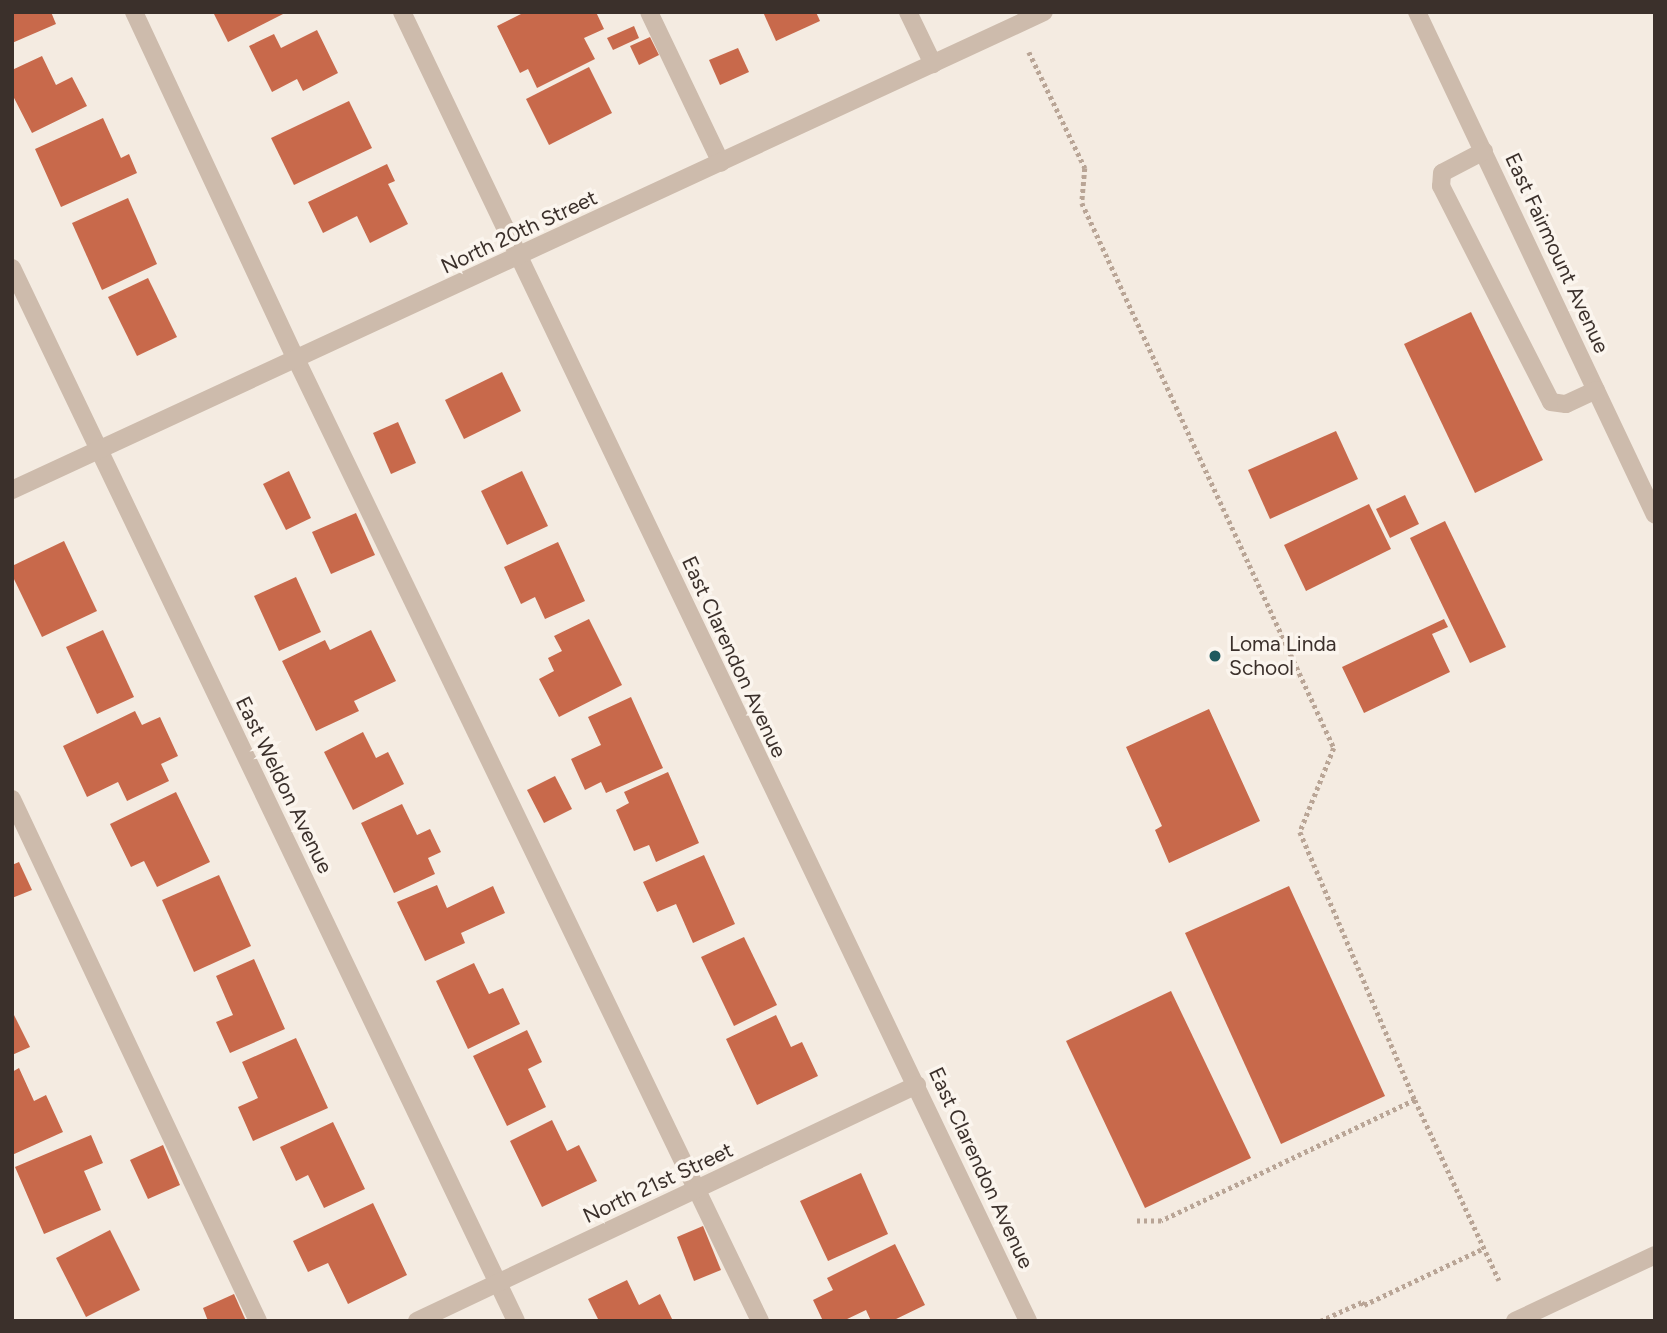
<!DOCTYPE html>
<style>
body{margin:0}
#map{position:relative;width:1667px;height:1333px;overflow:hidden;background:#f4ebe1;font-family:Figtree,sans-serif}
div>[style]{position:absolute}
.building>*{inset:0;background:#c8694b}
.path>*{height:4.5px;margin-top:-2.25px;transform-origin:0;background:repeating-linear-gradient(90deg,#b9a596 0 3.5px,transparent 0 7px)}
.minor>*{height:18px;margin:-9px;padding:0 9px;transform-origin:9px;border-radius:9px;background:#cdbbac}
.dots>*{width:19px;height:19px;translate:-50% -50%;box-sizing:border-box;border:4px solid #fbf5ee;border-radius:50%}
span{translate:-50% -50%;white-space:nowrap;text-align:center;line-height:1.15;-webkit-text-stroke:7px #fbf5ee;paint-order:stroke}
.street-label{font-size:21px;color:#3b302b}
.poi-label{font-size:21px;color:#3b302b}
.left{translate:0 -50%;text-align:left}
.frame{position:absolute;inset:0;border:14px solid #3b302b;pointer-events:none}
</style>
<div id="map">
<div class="building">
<i style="clip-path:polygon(12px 12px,51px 12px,56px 24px,12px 43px)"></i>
<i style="clip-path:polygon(213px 12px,287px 12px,228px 42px)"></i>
<i style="clip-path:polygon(525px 12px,596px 12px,604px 29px,584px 38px,595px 59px,537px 88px,528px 69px,520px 73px,497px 26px)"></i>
<i style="clip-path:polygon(763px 12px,816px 12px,820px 21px,776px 41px)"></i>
<i style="clip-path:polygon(634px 26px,639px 38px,613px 50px,607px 38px)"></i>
<i style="clip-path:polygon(317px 30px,338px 73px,303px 91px,297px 79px,272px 92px,249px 46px,274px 34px,281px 48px)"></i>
<i style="clip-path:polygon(650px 37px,659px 55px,639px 65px,630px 46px)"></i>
<i style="clip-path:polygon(738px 48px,749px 72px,720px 85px,709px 60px)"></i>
<i style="clip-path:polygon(42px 56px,56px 85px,72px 77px,87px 106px,32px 133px,12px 94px,12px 70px)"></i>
<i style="clip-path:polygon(589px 67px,612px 113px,549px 145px,526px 99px)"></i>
<i style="clip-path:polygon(349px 101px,372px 148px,294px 185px,271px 138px)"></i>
<i style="clip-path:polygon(103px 118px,121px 158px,129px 154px,137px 173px,61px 207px,35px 149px)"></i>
<i style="clip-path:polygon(387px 164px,395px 181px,388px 184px,408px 224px,370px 243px,357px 216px,323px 233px,308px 202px)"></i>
<i style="clip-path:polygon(128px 198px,157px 264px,102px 290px,72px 223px)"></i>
<i style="clip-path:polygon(148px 278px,177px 337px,137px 356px,108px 297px)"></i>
<i style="clip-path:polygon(1471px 312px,1543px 460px,1475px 493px,1404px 344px)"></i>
<i style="clip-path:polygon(502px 372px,521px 411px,464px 439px,445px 400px)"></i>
<i style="clip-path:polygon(398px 422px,416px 463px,391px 474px,373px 433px)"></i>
<i style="clip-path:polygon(1336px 431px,1358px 479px,1270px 519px,1248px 470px)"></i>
<i style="clip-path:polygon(289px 471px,311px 518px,286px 530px,263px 484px)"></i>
<i style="clip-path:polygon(522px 471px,548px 526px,507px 545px,481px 491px)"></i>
<i style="clip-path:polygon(1405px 495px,1419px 524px,1390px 538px,1376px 509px)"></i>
<i style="clip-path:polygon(1369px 504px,1391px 549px,1306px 591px,1284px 545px)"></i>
<i style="clip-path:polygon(356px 513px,375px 555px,331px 574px,312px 532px)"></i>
<i style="clip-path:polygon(1445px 521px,1506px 647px,1470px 663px,1410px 538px)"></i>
<i style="clip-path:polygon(64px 541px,97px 611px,42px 637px,12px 575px,12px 566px)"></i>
<i style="clip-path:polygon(558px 542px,585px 601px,545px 619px,535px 597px,521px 604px,504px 567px)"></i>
<i style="clip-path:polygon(296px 577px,321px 632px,279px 651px,254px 596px)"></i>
<i style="clip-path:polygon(589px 619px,622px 685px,559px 717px,539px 679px,554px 671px,548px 658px,562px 651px,554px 636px)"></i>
<i style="clip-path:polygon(1444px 619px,1448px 627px,1432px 634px,1450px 672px,1364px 713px,1342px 667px)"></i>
<i style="clip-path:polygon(103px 630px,134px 697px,97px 714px,66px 647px)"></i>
<i style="clip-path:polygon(371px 630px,396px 681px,354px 701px,359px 711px,316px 731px,282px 661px,325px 640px,330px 650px)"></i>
<i style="clip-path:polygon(631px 697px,663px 768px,606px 793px,601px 782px,585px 790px,571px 759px,601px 745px,588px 717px)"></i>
<i style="clip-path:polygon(1209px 709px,1260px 821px,1169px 863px,1155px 830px,1162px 826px,1126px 747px)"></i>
<i style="clip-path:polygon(135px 711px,142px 725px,160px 717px,178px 756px,161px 764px,169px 781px,127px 801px,118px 782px,87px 797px,63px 746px)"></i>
<i style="clip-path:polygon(363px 732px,376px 758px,388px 752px,404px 784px,353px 810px,324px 752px)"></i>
<i style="clip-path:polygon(668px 772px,699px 843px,656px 862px,649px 845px,634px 851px,616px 810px,629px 803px,624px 792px)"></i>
<i style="clip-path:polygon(555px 776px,572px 809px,544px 823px,527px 790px)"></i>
<i style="clip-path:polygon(176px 792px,210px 862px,157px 887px,144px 861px,131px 867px,110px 824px)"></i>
<i style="clip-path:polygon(402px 804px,417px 835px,430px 829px,441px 852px,428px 858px,435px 874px,394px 893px,361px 823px)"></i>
<i style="clip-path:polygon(704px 855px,735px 924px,693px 943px,676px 904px,657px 912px,643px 882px)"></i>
<i style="clip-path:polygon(19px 862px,32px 890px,12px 898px,12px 865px)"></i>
<i style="clip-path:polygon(219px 875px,251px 946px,194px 972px,162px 900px)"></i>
<i style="clip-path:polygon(437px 885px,447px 908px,493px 886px,505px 913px,461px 933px,465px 943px,425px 961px,397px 902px)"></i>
<i style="clip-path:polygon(1289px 886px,1385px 1096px,1281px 1144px,1185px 933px)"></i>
<i style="clip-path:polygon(744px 937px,777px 1005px,734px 1026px,701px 957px)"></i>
<i style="clip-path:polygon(254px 959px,285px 1029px,230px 1053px,216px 1022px,233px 1015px,216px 976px)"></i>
<i style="clip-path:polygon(474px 963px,489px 994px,503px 988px,520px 1024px,468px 1049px,436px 981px)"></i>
<i style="clip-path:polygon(1171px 991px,1251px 1158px,1145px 1208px,1066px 1041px)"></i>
<i style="clip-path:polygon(12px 1011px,30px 1047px,12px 1055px)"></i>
<i style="clip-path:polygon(776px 1015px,791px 1047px,802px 1042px,818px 1076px,757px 1105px,726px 1039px)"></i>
<i style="clip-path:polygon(527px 1030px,542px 1062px,528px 1069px,546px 1107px,507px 1126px,473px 1056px)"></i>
<i style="clip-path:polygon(296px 1038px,328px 1108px,253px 1141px,238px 1107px,258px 1098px,242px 1062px)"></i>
<i style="clip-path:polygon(19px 1068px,34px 1101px,46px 1095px,63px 1132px,12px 1155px,12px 1072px)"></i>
<i style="clip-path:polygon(552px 1120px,567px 1151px,579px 1145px,597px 1181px,542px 1207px,510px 1141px)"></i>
<i style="clip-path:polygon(333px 1122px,365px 1189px,324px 1208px,308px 1175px,296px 1181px,280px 1147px)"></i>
<i style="clip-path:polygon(91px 1135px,103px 1163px,84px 1171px,101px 1210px,44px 1234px,15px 1167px)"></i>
<i style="clip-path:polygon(163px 1145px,180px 1185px,148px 1199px,130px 1160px)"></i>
<i style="clip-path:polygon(861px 1173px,888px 1234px,828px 1261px,800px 1201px)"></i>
<i style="clip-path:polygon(373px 1203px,407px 1275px,348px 1304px,328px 1263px,308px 1272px,293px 1241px)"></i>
<i style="clip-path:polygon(703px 1226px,721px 1270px,694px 1281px,677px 1237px)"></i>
<i style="clip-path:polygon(110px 1230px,140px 1290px,86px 1317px,56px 1258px)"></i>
<i style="clip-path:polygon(895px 1244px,925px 1305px,892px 1321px,871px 1321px,866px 1310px,843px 1321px,823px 1321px,813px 1300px,833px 1290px,827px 1278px)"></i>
<i style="clip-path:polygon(627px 1280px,639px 1305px,660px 1294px,673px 1321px,599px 1321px,588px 1299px)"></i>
<i style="clip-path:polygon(234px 1294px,246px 1321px,208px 1321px,203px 1308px)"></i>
</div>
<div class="path">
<i style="left:1029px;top:52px;width:129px;rotate:64.2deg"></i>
<i style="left:1085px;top:168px;width:35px;rotate:95deg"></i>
<i style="left:1082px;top:203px;width:600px;rotate:65.18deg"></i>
<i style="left:1334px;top:748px;width:91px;rotate:112deg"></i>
<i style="left:1300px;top:832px;width:292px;rotate:66.8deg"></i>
<i style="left:1415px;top:1100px;width:281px;rotate:154.5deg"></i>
<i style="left:1161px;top:1221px;width:28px;rotate:180deg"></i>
<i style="left:1415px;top:1100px;width:199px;rotate:65deg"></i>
<i style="left:1320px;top:1321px;width:46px;rotate:-24.3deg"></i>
<i style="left:1362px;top:1302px;width:4px;rotate:56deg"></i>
<i style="left:1364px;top:1305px;width:133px;rotate:-25.4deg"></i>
</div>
<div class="minor">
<i style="left:134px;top:12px;width:383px;rotate:65deg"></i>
<i style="left:296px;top:359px;width:1068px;rotate:64.25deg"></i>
<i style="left:402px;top:12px;width:1451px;rotate:64.44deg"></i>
<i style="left:649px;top:12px;width:167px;rotate:64.5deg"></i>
<i style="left:908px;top:12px;width:58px;rotate:64.3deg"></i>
<i style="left:1417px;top:12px;width:556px;rotate:64.68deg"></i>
<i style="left:1484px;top:151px;width:47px;rotate:152.4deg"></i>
<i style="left:1442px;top:173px;width:13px;rotate:94deg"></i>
<i style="left:1441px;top:186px;width:242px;rotate:63deg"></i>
<i style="left:1551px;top:402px;width:15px;rotate:8deg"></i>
<i style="left:1566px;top:404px;width:33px;rotate:-25deg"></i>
<i style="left:12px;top:268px;width:1167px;rotate:64.42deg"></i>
<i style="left:12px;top:490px;width:1137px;rotate:-24.85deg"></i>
<i style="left:12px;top:799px;width:577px;rotate:64.77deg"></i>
<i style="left:417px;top:1321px;width:553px;rotate:-25.27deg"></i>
<i style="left:1515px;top:1321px;width:155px;rotate:-25.2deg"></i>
</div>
<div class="dots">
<i style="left:1215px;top:656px;background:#1f5a5e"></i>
</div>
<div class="street-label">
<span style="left:519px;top:232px;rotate:-25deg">North 20th Street</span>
<span style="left:1557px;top:253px;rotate:65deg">East Fairmount Avenue</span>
<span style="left:734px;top:657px;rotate:65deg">East Clarendon Avenue</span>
<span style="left:284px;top:785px;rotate:64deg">East Weldon Avenue</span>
<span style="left:981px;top:1168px;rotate:65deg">East Clarendon Avenue</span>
<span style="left:658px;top:1183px;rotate:-25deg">North 21st Street</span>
</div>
<div class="poi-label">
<span class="left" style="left:1229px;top:656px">Loma Linda<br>School</span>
</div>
<div class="frame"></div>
</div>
